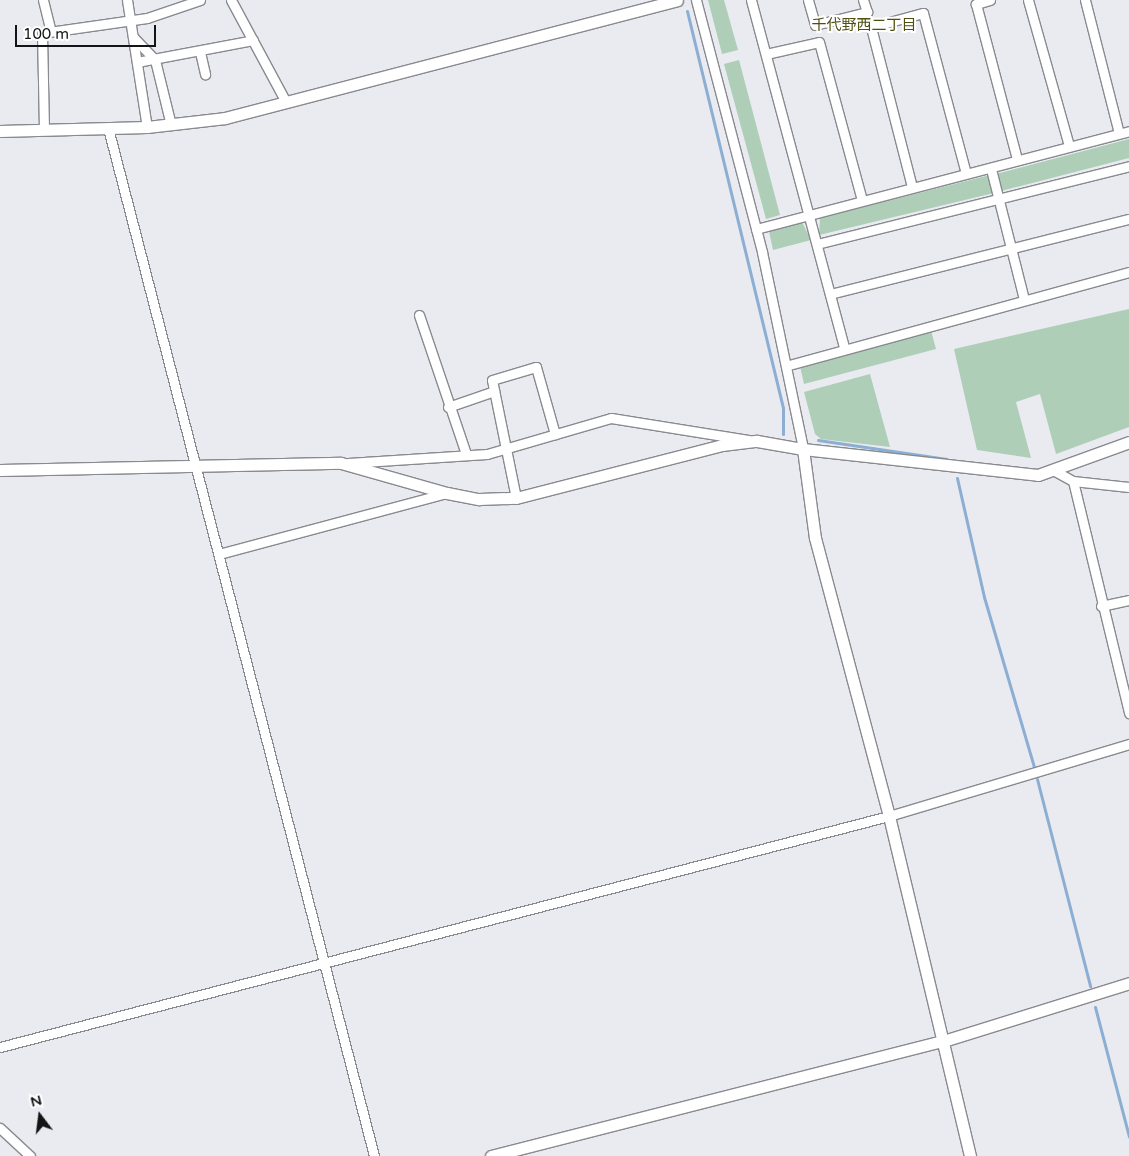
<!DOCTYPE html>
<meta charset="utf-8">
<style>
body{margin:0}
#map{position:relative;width:1129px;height:1156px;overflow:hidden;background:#e9ebf0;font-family:"Varela Round","Noto Sans JP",sans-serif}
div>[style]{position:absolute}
.green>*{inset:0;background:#aeceb8}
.stream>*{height:3px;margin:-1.5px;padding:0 1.5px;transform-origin:1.5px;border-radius:1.5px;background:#8caed3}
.roads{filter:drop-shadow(1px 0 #898a8f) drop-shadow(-1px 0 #898a8f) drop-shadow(0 1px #898a8f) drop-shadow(0 -1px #898a8f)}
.street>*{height:9px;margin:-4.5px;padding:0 4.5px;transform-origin:4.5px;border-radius:4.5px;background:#fff}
.secondary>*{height:11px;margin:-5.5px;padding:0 5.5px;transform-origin:5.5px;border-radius:5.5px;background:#fff}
span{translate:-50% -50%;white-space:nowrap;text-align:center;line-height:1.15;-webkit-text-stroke:4px #fff;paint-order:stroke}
.neighbourhood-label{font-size:15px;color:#504e11}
.north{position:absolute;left:15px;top:1091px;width:50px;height:50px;-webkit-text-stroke:4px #fff;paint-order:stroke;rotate:345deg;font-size:14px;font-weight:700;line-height:20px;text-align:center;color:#131415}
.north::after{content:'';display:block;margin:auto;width:18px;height:22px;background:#131415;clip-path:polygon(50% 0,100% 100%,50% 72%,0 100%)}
.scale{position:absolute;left:15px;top:25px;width:141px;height:22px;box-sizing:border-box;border:2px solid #131415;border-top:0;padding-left:6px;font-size:15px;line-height:18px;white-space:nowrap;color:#131415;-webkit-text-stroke:4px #fff;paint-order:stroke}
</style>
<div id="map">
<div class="green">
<i style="clip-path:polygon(708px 0,724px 0,738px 50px,722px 54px)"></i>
<i style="clip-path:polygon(739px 60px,780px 215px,766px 219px,724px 64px)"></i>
<i style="clip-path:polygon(1129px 139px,1129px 158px,1001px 191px,996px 174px)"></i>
<i style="clip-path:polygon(990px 175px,994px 193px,819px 235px,820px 218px)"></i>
<i style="clip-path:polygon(802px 222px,811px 240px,773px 250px,769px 231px)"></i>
<i style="clip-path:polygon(1129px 309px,1129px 427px,1056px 454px,1040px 394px,1016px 402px,1031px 458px,977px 450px,954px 349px)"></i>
<i style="clip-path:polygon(930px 327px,936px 349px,804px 384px,800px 366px)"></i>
<i style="clip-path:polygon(870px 374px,890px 447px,821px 439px,815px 434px,804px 392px)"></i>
</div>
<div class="stream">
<i style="left:687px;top:11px;width:408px;rotate:76.4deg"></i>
<i style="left:783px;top:408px;width:26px;rotate:90deg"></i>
<i style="left:818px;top:440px;width:130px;rotate:8.4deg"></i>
<i style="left:957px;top:478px;width:122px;rotate:77.2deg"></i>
<i style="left:984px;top:597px;width:177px;rotate:73.6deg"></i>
<i style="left:1037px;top:779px;width:214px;rotate:75.6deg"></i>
<i style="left:1095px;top:1007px;width:134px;rotate:75.3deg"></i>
</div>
<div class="roads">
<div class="street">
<i style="left:43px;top:0;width:32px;rotate:76deg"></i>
<i style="left:127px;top:0;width:129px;rotate:81.1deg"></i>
<i style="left:231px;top:0;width:116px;rotate:61.7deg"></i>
<i style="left:696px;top:0;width:260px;rotate:75.3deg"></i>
<i style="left:762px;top:252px;width:201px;rotate:78.2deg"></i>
<i style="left:751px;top:0;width:359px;rotate:75deg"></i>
<i style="left:808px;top:0;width:26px;rotate:74deg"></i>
<i style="left:815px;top:25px;width:54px;rotate:-14deg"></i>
<i style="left:867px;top:12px;width:13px;rotate:-108deg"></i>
<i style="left:990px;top:0;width:15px;rotate:164deg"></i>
<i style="left:976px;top:4px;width:160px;rotate:75.2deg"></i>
<i style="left:1028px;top:0;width:152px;rotate:74.3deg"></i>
<i style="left:1085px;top:0;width:137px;rotate:75.7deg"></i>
<i style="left:134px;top:38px;width:30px;rotate:46deg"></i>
<i style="left:155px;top:60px;width:67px;rotate:76.2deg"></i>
<i style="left:200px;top:52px;width:23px;rotate:77deg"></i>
<i style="left:766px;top:54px;width:54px;rotate:-12.8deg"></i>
<i style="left:819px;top:42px;width:164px;rotate:74.8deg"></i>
<i style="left:137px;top:62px;width:118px;rotate:-10.7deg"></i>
<i style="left:108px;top:128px;width:1062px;rotate:75.49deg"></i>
<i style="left:44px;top:129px;width:96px;rotate:-91.2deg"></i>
<i style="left:42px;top:33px;width:106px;rotate:-8.1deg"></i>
<i style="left:147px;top:18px;width:56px;rotate:-18.8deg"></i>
<i style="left:991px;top:169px;width:134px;rotate:75.8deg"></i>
<i style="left:912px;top:187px;width:165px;rotate:-104.4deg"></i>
<i style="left:871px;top:27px;width:54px;rotate:-15.1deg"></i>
<i style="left:923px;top:13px;width:166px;rotate:75deg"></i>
<i style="left:756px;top:229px;width:386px;rotate:-14.7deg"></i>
<i style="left:817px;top:244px;width:322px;rotate:-14deg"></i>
<i style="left:830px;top:294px;width:308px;rotate:-14.1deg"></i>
<i style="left:419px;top:315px;width:147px;rotate:71.3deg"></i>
<i style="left:789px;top:365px;width:352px;rotate:-15.3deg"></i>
<i style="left:448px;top:407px;width:49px;rotate:-19.2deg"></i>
<i style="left:348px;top:463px;width:139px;rotate:-3.7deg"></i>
<i style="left:487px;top:454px;width:129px;rotate:-16.2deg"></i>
<i style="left:611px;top:418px;width:139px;rotate:9.1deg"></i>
<i style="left:1053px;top:470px;width:23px;rotate:29deg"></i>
<i style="left:1073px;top:481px;width:56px;rotate:6.1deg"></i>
<i style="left:1073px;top:481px;width:239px;rotate:76.4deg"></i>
<i style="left:516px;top:498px;width:120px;rotate:-101.5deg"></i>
<i style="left:492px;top:380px;width:46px;rotate:-16.5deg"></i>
<i style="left:536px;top:367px;width:70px;rotate:74.2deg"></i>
<i style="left:219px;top:554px;width:236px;rotate:-15deg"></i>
<i style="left:1101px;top:606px;width:29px;rotate:-12deg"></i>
<i style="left:0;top:1047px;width:919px;rotate:-14.57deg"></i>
<i style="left:889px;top:816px;width:251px;rotate:-16.7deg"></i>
<i style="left:0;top:1128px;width:41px;rotate:43deg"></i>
</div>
<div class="secondary">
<i style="left:0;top:131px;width:147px;rotate:-1.6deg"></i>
<i style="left:147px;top:127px;width:79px;rotate:-6.6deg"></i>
<i style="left:225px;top:118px;width:467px;rotate:-14.6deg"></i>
<i style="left:0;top:470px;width:341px;rotate:-1.2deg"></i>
<i style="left:341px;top:463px;width:110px;rotate:15.8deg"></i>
<i style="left:447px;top:493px;width:33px;rotate:11deg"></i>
<i style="left:479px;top:499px;width:37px;rotate:-2deg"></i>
<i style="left:516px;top:498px;width:213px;rotate:-14.4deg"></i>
<i style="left:722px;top:445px;width:35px;rotate:-7deg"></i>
<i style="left:757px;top:441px;width:47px;rotate:9.9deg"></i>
<i style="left:491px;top:1156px;width:466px;rotate:-14.3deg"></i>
<i style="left:943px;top:1041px;width:195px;rotate:-17.3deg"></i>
<i style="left:970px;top:1156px;width:350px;rotate:-103.4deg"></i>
<i style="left:889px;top:816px;width:288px;rotate:-104.9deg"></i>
<i style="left:815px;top:538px;width:90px;rotate:-97.7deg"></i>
<i style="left:803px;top:449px;width:236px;rotate:6.3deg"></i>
<i style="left:1038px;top:475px;width:97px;rotate:-19.9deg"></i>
</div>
</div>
<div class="neighbourhood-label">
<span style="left:864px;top:26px">千代野西二丁目</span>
</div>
<div class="north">N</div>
<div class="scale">100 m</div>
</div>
